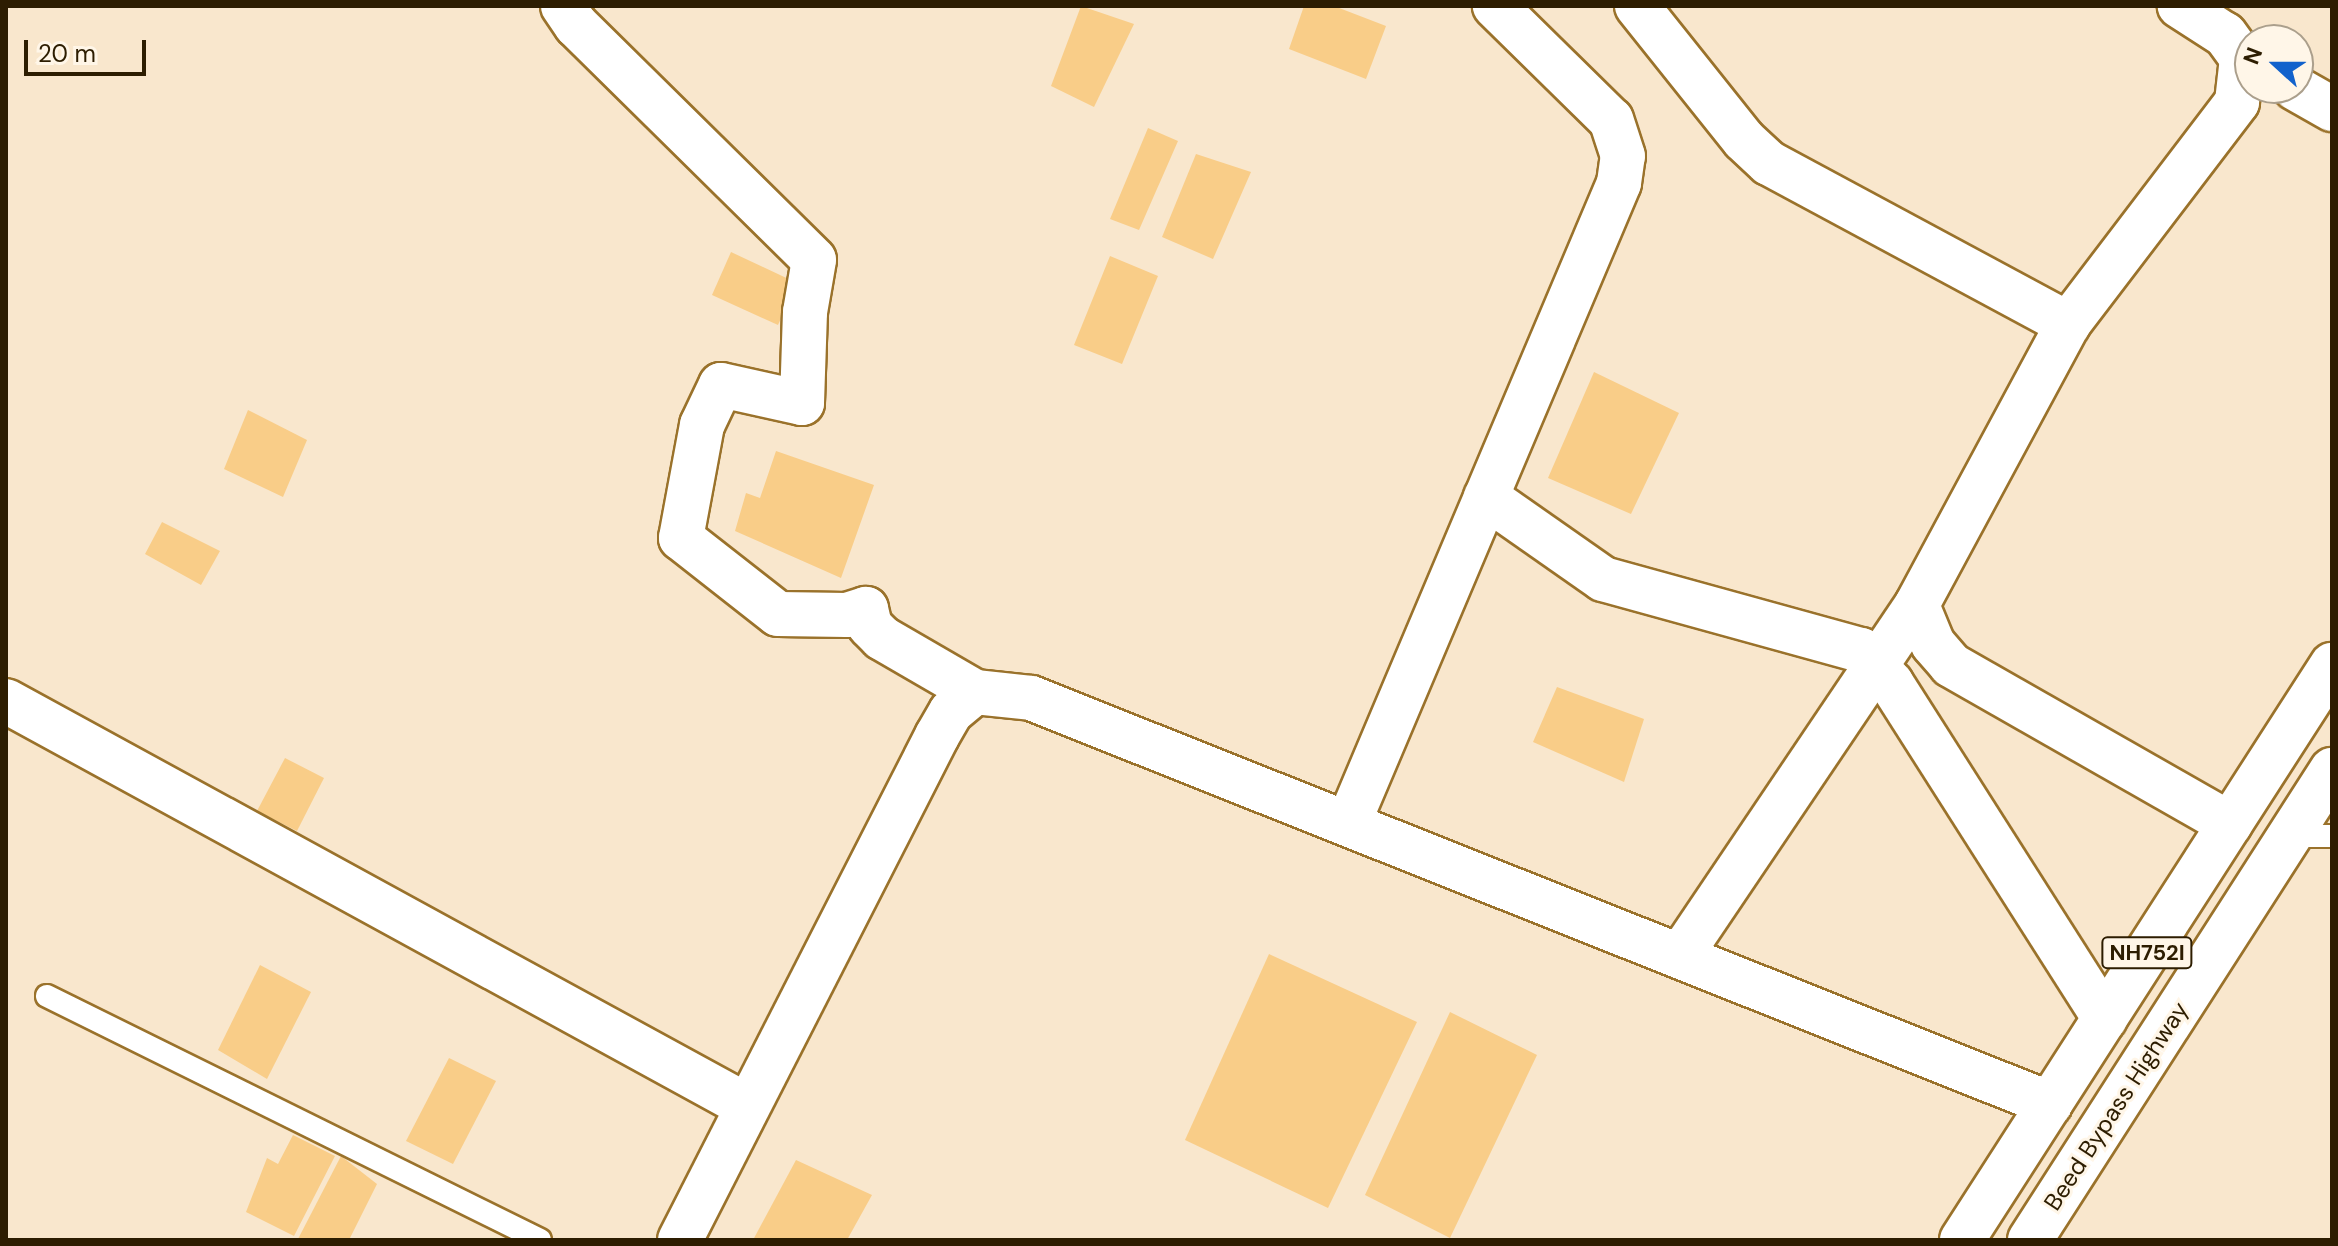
<!DOCTYPE html>
<style>
body{margin:0}
#map{position:relative;width:2338px;height:1246px;overflow:hidden;background:#f9e7cd;font-family:"DM Sans",sans-serif}
div>[style]{position:absolute}
.building>*{inset:0;background:#f9cd88}
.roads{filter:drop-shadow(2px 0 #9a722b) drop-shadow(-2px 0 #9a722b) drop-shadow(0 2px #9a722b) drop-shadow(0 -2px #9a722b)}
.service>*{height:22px;margin:-11px;padding:0 11px;transform-origin:11px;border-radius:11px;background:#fff}
.minor>*{height:44px;margin:-22px;padding:0 22px;transform-origin:22px;border-radius:22px;background:#fff}
.trunk>*{height:44px;margin:-22px;padding:0 22px;transform-origin:22px;border-radius:22px;background:#fff}
span{translate:-50% -50%;white-space:nowrap;text-align:center;line-height:1.15;-webkit-text-stroke:6px #fff6e8;paint-order:stroke}
.shield-label span{padding:2px 6px;background:#fff6e8;border:2px solid;border-radius:6px;-webkit-text-stroke-width:0}
.shield-label{font-size:22px;color:#2d1d01;font-weight:700}
.street-label{font-size:24px;color:#2d1d01}
.frame{position:absolute;inset:0;border:8px solid #2d1d01;pointer-events:none}
.north{position:absolute;left:2234px;top:24px;width:80px;height:80px;box-sizing:border-box;background:#fff6e8;border:2px solid #ab9f8c;border-radius:50%;rotate:291deg;font-size:22px;font-weight:700;line-height:32px;text-align:center;color:#2d1d01}
.north::after{content:'';display:block;margin:auto;width:28px;height:36px;background:#1262cc;clip-path:polygon(50% 0,100% 100%,50% 72%,0 100%)}
.scale{position:absolute;left:24px;top:40px;width:122px;height:36px;box-sizing:border-box;border:4px solid #2d1d01;border-top:0;padding-left:10px;font-size:24px;line-height:28px;white-space:nowrap;color:#2d1d01;-webkit-text-stroke:6px #fff6e8;paint-order:stroke}
</style>
<div id="map">
<div class="building">
<i style="clip-path:polygon(1081px 6px,1134px 24px,1094px 107px,1051px 86px)"></i>
<i style="clip-path:polygon(1304px 6px,1334px 6px,1386px 26px,1366px 79px,1289px 49px)"></i>
<i style="clip-path:polygon(1148px 128px,1178px 141px,1139px 230px,1110px 219px)"></i>
<i style="clip-path:polygon(1196px 154px,1251px 172px,1213px 259px,1162px 237px)"></i>
<i style="clip-path:polygon(731px 252px,797px 283px,778px 325px,712px 295px)"></i>
<i style="clip-path:polygon(1110px 256px,1158px 276px,1122px 364px,1074px 345px)"></i>
<i style="clip-path:polygon(1594px 372px,1679px 413px,1631px 514px,1548px 478px)"></i>
<i style="clip-path:polygon(248px 410px,307px 440px,283px 497px,224px 469px)"></i>
<i style="clip-path:polygon(776px 451px,874px 485px,841px 578px,735px 531px,746px 493px,760px 498px)"></i>
<i style="clip-path:polygon(162px 522px,220px 551px,201px 585px,145px 554px)"></i>
<i style="clip-path:polygon(1557px 687px,1644px 719px,1624px 782px,1533px 742px)"></i>
<i style="clip-path:polygon(285px 758px,324px 778px,297px 831px,257px 811px)"></i>
<i style="clip-path:polygon(1269px 954px,1417px 1022px,1328px 1208px,1185px 1140px)"></i>
<i style="clip-path:polygon(260px 965px,311px 992px,267px 1079px,218px 1050px)"></i>
<i style="clip-path:polygon(1450px 1012px,1537px 1055px,1450px 1238px,1365px 1195px)"></i>
<i style="clip-path:polygon(449px 1058px,496px 1081px,453px 1164px,406px 1141px)"></i>
<i style="clip-path:polygon(293px 1135px,335px 1156px,294px 1236px,246px 1212px,267px 1158px,278px 1164px)"></i>
<i style="clip-path:polygon(341px 1156px,377px 1184px,349px 1240px,298px 1239px)"></i>
<i style="clip-path:polygon(796px 1160px,872px 1195px,847px 1240px,753px 1240px)"></i>
</div>
<div class="roads">
<div class="service">
<i style="left:2290px;top:836px;width:42px"></i>
<i style="left:47px;top:996px;width:550px;rotate:26.33deg"></i>
</div>
<div class="minor">
<i style="left:563px;top:6px;width:23px;rotate:56deg"></i>
<i style="left:576px;top:25px;width:334px;rotate:44.6deg"></i>
<i style="left:814px;top:260px;width:53px;rotate:99.8deg"></i>
<i style="left:805px;top:312px;width:91px;rotate:91.9deg"></i>
<i style="left:802px;top:403px;width:83px;rotate:-167.5deg"></i>
<i style="left:721px;top:385px;width:44px;rotate:115.4deg"></i>
<i style="left:702px;top:425px;width:115px;rotate:100.5deg"></i>
<i style="left:681px;top:538px;width:123px;rotate:38.1deg"></i>
<i style="left:778px;top:614px;width:69px;rotate:0.8deg"></i>
<i style="left:847px;top:615px;width:20px;rotate:-18deg"></i>
<i style="left:866px;top:609px;width:17px;rotate:77deg"></i>
<i style="left:870px;top:626px;width:17px;rotate:45deg"></i>
<i style="left:882px;top:638px;width:108px;rotate:30.1deg"></i>
<i style="left:1637px;top:6px;width:171px;rotate:51.4deg"></i>
<i style="left:1744px;top:140px;width:34px;rotate:43deg"></i>
<i style="left:1769px;top:163px;width:340px;rotate:28.3deg"></i>
<i style="left:2068px;top:324px;width:319px;rotate:118.3deg"></i>
<i style="left:1917px;top:605px;width:42px;rotate:67.7deg"></i>
<i style="left:1933px;top:644px;width:28px;rotate:49deg"></i>
<i style="left:1951px;top:665px;width:321px;rotate:29.7deg"></i>
<i style="left:2295px;top:88px;width:43px;rotate:29.6deg"></i>
<i style="left:2068px;top:324px;width:279px;rotate:-52.7deg"></i>
<i style="left:2237px;top:102px;width:44px;rotate:-83.5deg"></i>
<i style="left:2242px;top:58px;width:29px;rotate:-126deg"></i>
<i style="left:2225px;top:35px;width:54px;rotate:-147.2deg"></i>
<i style="left:1486px;top:497px;width:143px;rotate:35deg"></i>
<i style="left:1603px;top:579px;width:268px;rotate:15.4deg"></i>
<i style="left:1861px;top:650px;width:45px;rotate:47.7deg"></i>
<i style="left:1891px;top:683px;width:398px;rotate:57.5deg"></i>
<i style="left:6px;top:701px;width:842px;rotate:28.66deg"></i>
<i style="left:1348px;top:824px;width:696px;rotate:-67.08deg"></i>
<i style="left:1619px;top:183px;width:27px;rotate:-82deg"></i>
<i style="left:1623px;top:156px;width:38px;rotate:-108deg"></i>
<i style="left:1611px;top:120px;width:163px;rotate:-135.5deg"></i>
<i style="left:1680px;top:956px;width:424px;rotate:-56deg"></i>
<i style="left:680px;top:1240px;width:566px;rotate:-62.98deg"></i>
<i style="left:937px;top:736px;width:28px;rotate:-60deg"></i>
<i style="left:951px;top:712px;width:31px;rotate:-40deg"></i>
<i style="left:975px;top:692px;width:56px;rotate:6.1deg"></i>
<i style="left:1031px;top:698px;width:1097px;rotate:21.72deg"></i>
</div>
<div class="trunk">
<i style="left:1962px;top:1240px;width:684px;rotate:-57.24deg"></i>
<i style="left:2030px;top:1240px;width:559px;rotate:-57.28deg"></i>
</div>
</div>
<div class="shield-label">
<span style="left:2147px;top:953px">NH752I</span>
</div>
<div class="street-label">
<span style="left:2116px;top:1106px;rotate:-57deg">Beed Bypass Highway</span>
</div>
<div class="frame"></div>
<div class="north">N</div>
<div class="scale">20 m</div>
</div>
